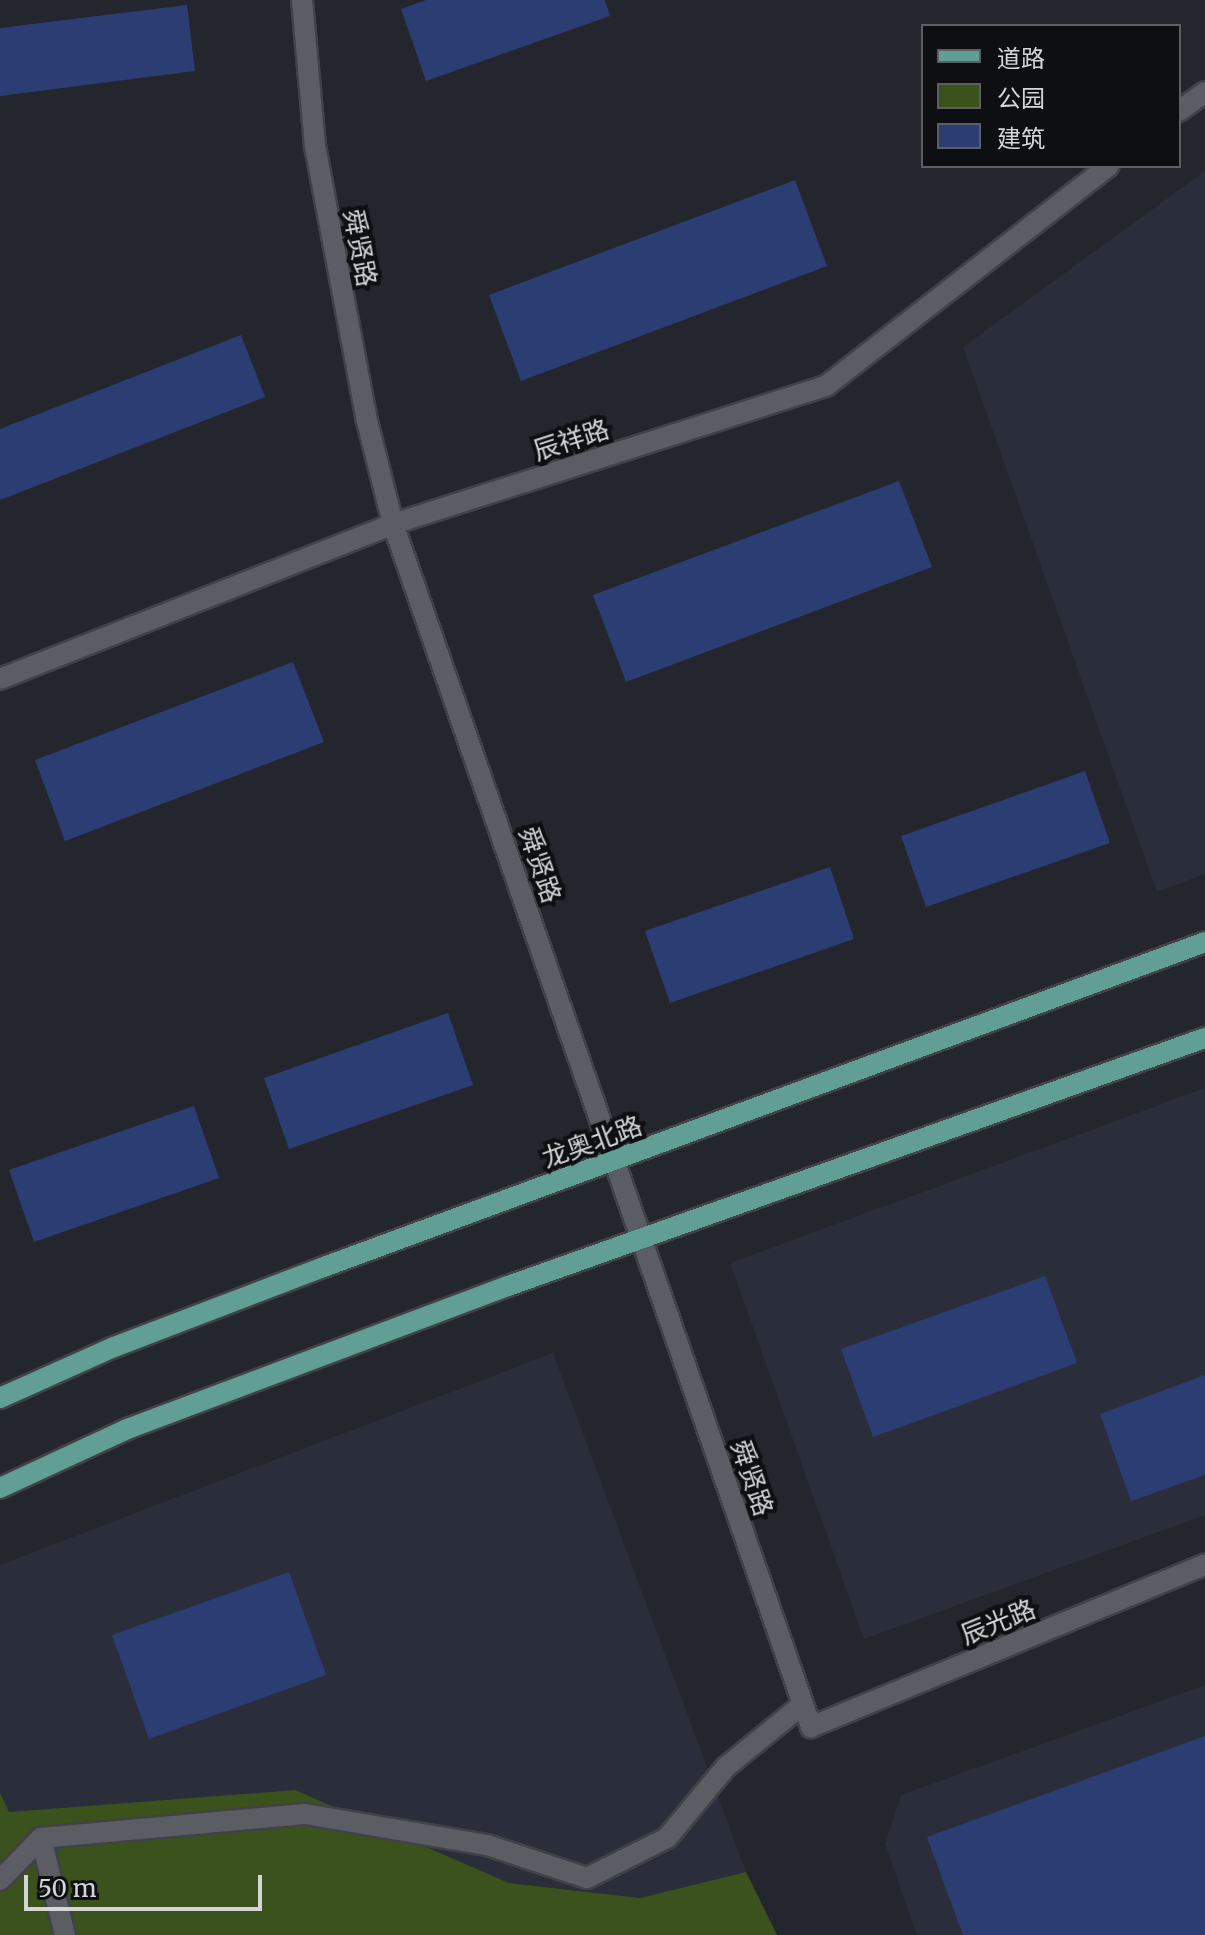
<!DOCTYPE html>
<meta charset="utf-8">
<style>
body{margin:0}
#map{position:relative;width:1205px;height:1935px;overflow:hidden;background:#23262c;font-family:Merriweather,"Noto Sans SC",serif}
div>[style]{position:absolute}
.built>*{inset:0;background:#2a2e3a}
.green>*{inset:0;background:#3b521c}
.building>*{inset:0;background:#2c3d74}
.roads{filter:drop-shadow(2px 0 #404248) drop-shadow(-2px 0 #404248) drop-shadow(0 2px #404248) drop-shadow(0 -2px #404248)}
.minor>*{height:20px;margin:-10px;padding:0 10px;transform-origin:10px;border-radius:10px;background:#5a5d64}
.major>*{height:20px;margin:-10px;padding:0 10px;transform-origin:10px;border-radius:10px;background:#619e95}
span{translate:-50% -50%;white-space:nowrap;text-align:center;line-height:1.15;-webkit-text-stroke:8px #0e0f12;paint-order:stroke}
.street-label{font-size:26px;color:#d3d5d9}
.legend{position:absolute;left:921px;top:24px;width:260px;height:144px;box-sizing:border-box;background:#0e0f12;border:2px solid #5d5e62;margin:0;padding:10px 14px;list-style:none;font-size:24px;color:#d3d5d9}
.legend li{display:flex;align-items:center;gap:16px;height:40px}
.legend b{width:40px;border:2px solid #5d5e62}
.scale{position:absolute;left:24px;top:1875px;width:238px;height:36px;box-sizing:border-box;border:4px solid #d3d5d9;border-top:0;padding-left:10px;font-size:24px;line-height:28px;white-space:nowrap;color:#d3d5d9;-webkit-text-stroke:6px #0e0f12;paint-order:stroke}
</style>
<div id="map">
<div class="built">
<i style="clip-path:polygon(1205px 171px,1205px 874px,1157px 892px,963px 347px)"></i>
<i style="clip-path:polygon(1205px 1088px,1205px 1515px,864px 1639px,730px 1263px)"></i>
<i style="clip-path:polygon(553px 1353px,746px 1872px,640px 1898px,509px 1883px,295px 1790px,8px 1812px,0 1793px,0 1565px)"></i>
<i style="clip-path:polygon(1205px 1685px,1205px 1935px,917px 1935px,885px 1844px,901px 1795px)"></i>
</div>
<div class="green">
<i style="clip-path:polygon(295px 1790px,509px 1883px,640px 1898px,746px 1872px,777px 1935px,0 1935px,0 1793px,9px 1812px)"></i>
</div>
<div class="building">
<i style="clip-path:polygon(426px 0,605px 0,610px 16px,426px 81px,401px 9px)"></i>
<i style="clip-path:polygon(187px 5px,195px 71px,0 96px,0 28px)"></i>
<i style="clip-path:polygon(795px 180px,827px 266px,521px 381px,489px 295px)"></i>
<i style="clip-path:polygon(241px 335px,265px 397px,0 500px,0 429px)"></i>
<i style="clip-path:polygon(899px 481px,932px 567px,626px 682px,593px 595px)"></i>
<i style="clip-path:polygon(293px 662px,324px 742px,65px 841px,35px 760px)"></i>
<i style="clip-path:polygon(1085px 771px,1110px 843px,926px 907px,901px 836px)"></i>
<i style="clip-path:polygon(830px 867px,854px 939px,670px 1003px,645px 931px)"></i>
<i style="clip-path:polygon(448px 1013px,473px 1085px,289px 1149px,264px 1078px)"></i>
<i style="clip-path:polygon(194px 1106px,219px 1178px,34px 1242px,9px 1170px)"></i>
<i style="clip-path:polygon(1045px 1276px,1077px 1363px,873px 1437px,841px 1349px)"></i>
<i style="clip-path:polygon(1205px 1375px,1205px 1475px,1131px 1501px,1100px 1414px)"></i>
<i style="clip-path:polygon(289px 1572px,326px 1675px,149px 1739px,112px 1635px)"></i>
<i style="clip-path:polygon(1205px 1736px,1205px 1935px,963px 1935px,927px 1837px)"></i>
</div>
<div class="roads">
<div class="minor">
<i style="left:302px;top:0;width:147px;rotate:84.9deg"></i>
<i style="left:315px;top:146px;width:276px;rotate:79.3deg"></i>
<i style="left:366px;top:417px;width:110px;rotate:75.8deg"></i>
<i style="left:393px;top:524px;width:1274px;rotate:70.84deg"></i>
<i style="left:811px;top:1727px;width:426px;rotate:-22.4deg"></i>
<i style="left:1179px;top:111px;width:32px;rotate:-36deg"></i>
<i style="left:0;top:679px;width:422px;rotate:-21.5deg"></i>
<i style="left:393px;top:524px;width:454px;rotate:-17.7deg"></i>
<i style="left:826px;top:386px;width:358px;rotate:-37.9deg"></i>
<i style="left:41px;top:1838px;width:100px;rotate:76.1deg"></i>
<i style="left:0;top:1880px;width:59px;rotate:-45.7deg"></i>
<i style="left:41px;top:1838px;width:265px;rotate:-5.2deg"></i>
<i style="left:305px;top:1814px;width:185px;rotate:9.7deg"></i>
<i style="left:487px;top:1845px;width:105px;rotate:18.3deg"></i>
<i style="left:587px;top:1878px;width:89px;rotate:-26.6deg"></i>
<i style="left:667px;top:1838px;width:92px;rotate:-50.3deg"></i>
<i style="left:726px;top:1767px;width:98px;rotate:-39.2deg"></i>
</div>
<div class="major">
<i style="left:0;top:1398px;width:125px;rotate:-24.1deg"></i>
<i style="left:114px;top:1347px;width:222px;rotate:-20.9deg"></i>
<i style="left:321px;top:1268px;width:942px;rotate:-20.24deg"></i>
<i style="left:0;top:1488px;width:140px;rotate:-24.9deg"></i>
<i style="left:127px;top:1429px;width:407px;rotate:-20.6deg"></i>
<i style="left:508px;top:1286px;width:740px;rotate:-19.59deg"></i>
</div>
</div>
<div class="street-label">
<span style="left:360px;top:248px;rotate:79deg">舜贤路</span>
<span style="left:571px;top:440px;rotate:-18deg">辰祥路</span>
<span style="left:540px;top:865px;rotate:71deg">舜贤路</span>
<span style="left:592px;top:1142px;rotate:-20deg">龙奥北路</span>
<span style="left:752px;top:1478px;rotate:71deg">舜贤路</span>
<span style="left:998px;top:1622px;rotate:-22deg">辰光路</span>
</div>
<ul class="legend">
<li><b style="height:10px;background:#619e95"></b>道路</li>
<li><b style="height:22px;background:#3b521c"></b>公园</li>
<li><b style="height:22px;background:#2c3d74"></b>建筑</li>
</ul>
<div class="scale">50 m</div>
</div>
